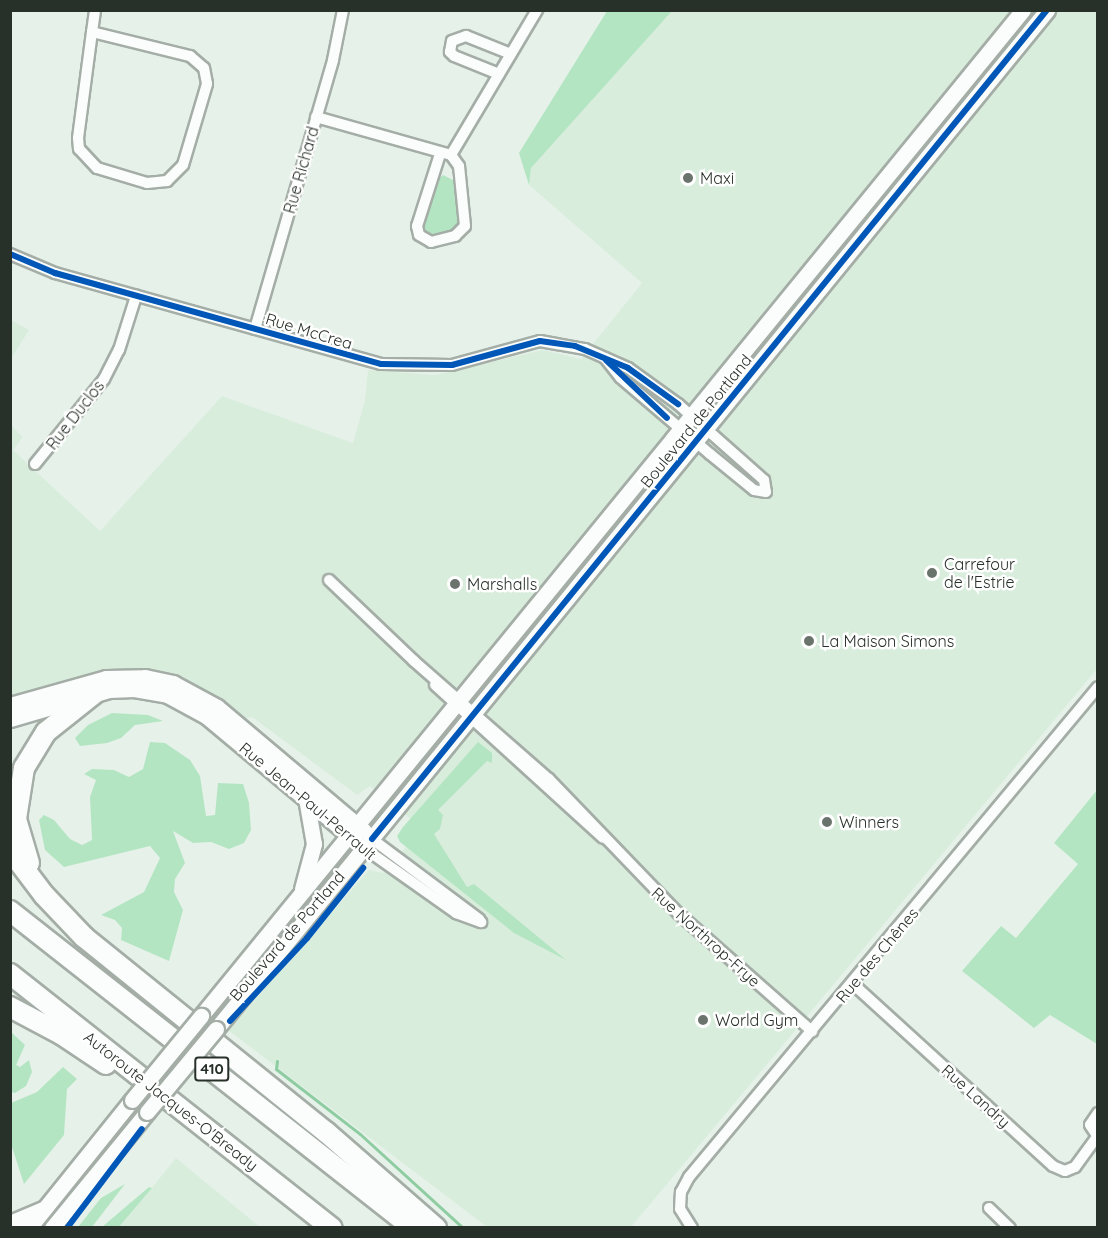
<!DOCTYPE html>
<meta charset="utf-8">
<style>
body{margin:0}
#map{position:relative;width:1108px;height:1238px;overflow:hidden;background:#e6f2e9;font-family:Quicksand,sans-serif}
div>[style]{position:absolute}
.built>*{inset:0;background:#d9eddd}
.green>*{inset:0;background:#b4e5c2}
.stream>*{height:3px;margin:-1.5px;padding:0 1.5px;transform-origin:1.5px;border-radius:1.5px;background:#8ecca2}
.roads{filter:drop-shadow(2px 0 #a4ada6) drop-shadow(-2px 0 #a4ada6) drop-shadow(0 2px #a4ada6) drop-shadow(0 -2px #a4ada6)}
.street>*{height:10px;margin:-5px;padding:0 5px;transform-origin:5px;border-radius:5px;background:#fbfdfc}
.secondary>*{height:15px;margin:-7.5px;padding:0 7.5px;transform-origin:7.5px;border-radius:7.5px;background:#fbfdfc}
.highway>*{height:20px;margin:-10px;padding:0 10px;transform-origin:10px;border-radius:10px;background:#fbfdfc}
.bridges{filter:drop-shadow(2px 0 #a4ada6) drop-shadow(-2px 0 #a4ada6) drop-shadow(0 2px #a4ada6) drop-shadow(0 -2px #a4ada6)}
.secondary-bridge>*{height:15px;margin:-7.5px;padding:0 7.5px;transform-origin:7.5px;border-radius:7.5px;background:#fbfdfc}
.cycleway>*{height:6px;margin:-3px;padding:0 3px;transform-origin:3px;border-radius:3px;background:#0057b8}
.dots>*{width:16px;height:16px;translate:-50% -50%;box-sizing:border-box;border:3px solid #fff;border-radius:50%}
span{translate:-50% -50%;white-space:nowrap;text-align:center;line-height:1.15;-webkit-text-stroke:5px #fff;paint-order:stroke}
.shield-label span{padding:2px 4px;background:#fff;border:2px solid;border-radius:4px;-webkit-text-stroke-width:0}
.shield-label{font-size:15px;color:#28302a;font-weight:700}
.street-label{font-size:16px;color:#28302a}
.poi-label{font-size:16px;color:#28302a}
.left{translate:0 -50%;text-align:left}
.frame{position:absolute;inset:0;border:12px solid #28302a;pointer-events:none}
</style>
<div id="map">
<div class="built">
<i style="clip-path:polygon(672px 11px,1097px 11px,1097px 669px,631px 1227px,487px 1227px,228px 1030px,369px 870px,384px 873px,406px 847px,413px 821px,370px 786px,357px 795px,252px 717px,238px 720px,140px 671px,95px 672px,11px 698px,10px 424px,23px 437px,13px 450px,100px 531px,222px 396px,353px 443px,365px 400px,368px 370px,435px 375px,543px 350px,581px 359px,642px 283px,529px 185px,531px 168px)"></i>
<i style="clip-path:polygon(11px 320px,29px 330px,11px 359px)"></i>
<i style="clip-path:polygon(176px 1158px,260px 1227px,119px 1228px)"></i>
</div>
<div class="green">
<i style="clip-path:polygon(607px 11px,672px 11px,531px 168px,529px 185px,519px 153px)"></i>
<i style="clip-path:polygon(443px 175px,455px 181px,459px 224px,454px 230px,434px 237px,426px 234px,423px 225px,436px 181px)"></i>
<i style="clip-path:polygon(112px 713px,148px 715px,163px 721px,135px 725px,121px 738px,107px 743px,80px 746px,75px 738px,88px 725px)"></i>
<i style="clip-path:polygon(150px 742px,165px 743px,190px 760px,200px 776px,206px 816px,215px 815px,218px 783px,243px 784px,249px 803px,251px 830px,244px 843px,229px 849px,211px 842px,193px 843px,173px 831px,185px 863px,175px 879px,174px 892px,183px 910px,169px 961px,121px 940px,122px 928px,115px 920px,101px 915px,144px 892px,160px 858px,150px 846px,64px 867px,45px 850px,39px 820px,44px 815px,54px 820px,70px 839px,82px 845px,92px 840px,90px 797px,96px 780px,84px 774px,92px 769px,114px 770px,129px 777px,143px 769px)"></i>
<i style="clip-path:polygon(478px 742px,492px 753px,492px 763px,487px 761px,438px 810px,443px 815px,440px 829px,434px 834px,467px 887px,474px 884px,566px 960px,514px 933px,400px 842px,397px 836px,403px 827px)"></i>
<i style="clip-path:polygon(1097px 790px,1097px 1044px,1050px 1015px,1034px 1028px,962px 971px,1001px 926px,1016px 938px,1078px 864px,1054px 843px)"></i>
<i style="clip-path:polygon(11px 1032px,25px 1045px,16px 1065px,20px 1067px,29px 1060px,32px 1072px,26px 1086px,15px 1093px,11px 1092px)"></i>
<i style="clip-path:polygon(63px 1067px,77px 1079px,67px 1089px,64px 1135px,24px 1184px,11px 1144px,11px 1103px,37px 1092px)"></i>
<i style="clip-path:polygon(125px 1184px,92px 1227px,78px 1227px,101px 1198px)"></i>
<i style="clip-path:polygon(149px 1187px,152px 1188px,119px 1227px,102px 1227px)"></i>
</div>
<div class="stream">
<i style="left:277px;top:1061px;width:8px;rotate:97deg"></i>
<i style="left:276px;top:1069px;width:106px;rotate:37.7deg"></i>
<i style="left:360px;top:1134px;width:139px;rotate:42.4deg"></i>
</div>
<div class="roads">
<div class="street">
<i style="left:92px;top:32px;width:101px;rotate:13.8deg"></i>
<i style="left:190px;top:56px;width:18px;rotate:41deg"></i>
<i style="left:204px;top:68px;width:16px;rotate:79deg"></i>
<i style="left:207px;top:84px;width:84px;rotate:106.5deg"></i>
<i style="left:183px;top:165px;width:23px;rotate:135deg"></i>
<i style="left:167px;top:181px;width:20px;rotate:174deg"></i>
<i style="left:147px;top:183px;width:52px;rotate:-163.3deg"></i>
<i style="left:97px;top:168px;width:26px;rotate:-133deg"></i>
<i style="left:79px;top:149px;width:11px;rotate:-95deg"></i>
<i style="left:78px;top:138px;width:107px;rotate:-82.5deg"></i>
<i style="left:92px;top:32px;width:22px;rotate:-82deg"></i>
<i style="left:499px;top:74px;width:48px;rotate:-158.2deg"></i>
<i style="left:454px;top:56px;width:6px;rotate:-135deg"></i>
<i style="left:450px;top:52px;width:11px;rotate:-80deg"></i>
<i style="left:452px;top:41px;width:15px;rotate:-20deg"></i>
<i style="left:466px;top:36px;width:48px;rotate:21.8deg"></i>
<i style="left:316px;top:117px;width:140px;rotate:15.7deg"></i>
<i style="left:451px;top:155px;width:169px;rotate:-59.3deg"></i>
<i style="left:440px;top:154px;width:76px;rotate:107.7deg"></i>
<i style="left:417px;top:226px;width:9px;rotate:77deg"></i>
<i style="left:419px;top:235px;width:14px;rotate:30deg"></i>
<i style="left:431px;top:242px;width:25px;rotate:-14deg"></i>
<i style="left:455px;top:236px;width:14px;rotate:-45deg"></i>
<i style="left:465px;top:226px;width:60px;rotate:-95.7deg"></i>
<i style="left:459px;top:166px;width:14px;rotate:-126deg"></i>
<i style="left:10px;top:254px;width:49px;rotate:22.9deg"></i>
<i style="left:55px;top:273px;width:338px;rotate:15.6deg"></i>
<i style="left:381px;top:364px;width:71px;rotate:0.8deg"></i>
<i style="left:452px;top:365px;width:91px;rotate:-15.3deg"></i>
<i style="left:540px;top:341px;width:46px;rotate:10.1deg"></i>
<i style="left:585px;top:349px;width:47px;rotate:23.8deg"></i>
<i style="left:628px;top:368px;width:62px;rotate:35.8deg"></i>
<i style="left:678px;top:404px;width:115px;rotate:41.5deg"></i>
<i style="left:764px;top:480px;width:12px;rotate:81deg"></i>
<i style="left:766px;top:492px;width:12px;rotate:-171deg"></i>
<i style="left:754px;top:490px;width:57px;rotate:-140.7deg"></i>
<i style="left:710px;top:454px;width:118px;rotate:-139.5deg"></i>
<i style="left:620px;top:377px;width:24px;rotate:-128deg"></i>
<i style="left:255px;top:329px;width:280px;rotate:-73.8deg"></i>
<i style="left:333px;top:60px;width:51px;rotate:-78.7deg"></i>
<i style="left:35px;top:464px;width:109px;rotate:-50.9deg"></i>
<i style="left:104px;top:379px;width:33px;rotate:-63deg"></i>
<i style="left:119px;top:350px;width:57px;rotate:-72.5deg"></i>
<i style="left:329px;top:580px;width:117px;rotate:43.6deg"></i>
<i style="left:414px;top:661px;width:179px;rotate:41.2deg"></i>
<i style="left:549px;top:779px;width:186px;rotate:46.1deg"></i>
<i style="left:678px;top:913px;width:179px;rotate:41.4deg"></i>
<i style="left:435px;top:685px;width:227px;rotate:42.3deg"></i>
<i style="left:372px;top:839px;width:134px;rotate:36.8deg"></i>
<i style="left:364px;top:848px;width:113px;rotate:35.2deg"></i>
<i style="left:456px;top:913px;width:27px;rotate:20deg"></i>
<i style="left:853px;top:984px;width:270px;rotate:42.3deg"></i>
<i style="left:1053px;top:1166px;width:13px;rotate:23deg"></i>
<i style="left:1065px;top:1171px;width:11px;rotate:-22deg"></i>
<i style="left:1075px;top:1167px;width:37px;rotate:-54deg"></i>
<i style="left:1098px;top:1113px;width:14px;rotate:124deg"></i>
<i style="left:1090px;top:1125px;width:14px;rotate:56deg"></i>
<i style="left:989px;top:1208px;width:29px;rotate:44deg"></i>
<i style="left:692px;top:1228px;width:22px;rotate:-122deg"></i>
<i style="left:680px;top:1209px;width:17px;rotate:-87deg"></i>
<i style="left:681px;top:1192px;width:17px;rotate:-62deg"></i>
<i style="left:689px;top:1177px;width:638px;rotate:-50.15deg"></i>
</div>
<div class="secondary">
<i style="left:10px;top:705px;width:100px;rotate:-15.7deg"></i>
<i style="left:106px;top:678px;width:39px;rotate:-1deg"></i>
<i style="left:145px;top:677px;width:29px;rotate:12deg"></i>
<i style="left:173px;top:683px;width:50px;rotate:28.6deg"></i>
<i style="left:217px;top:707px;width:192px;rotate:40.1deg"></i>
<i style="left:10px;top:719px;width:103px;rotate:-16.3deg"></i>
<i style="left:109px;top:690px;width:25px;rotate:-2deg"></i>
<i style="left:134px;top:689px;width:34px;rotate:10deg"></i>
<i style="left:167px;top:695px;width:44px;rotate:28.3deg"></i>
<i style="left:206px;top:716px;width:194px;rotate:39.8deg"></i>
<i style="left:302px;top:889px;width:47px;rotate:-75.1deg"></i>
<i style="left:314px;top:844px;width:47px;rotate:-99.9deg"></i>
<i style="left:201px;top:1016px;width:1299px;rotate:-50.75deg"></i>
<i style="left:216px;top:1029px;width:1315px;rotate:-50.8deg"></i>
<i style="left:10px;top:1223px;width:36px;rotate:-23deg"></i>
<i style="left:29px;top:1228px;width:164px;rotate:-51.2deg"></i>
<i style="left:52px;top:1228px;width:150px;rotate:-50.7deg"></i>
</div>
<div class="highway">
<i style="left:10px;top:850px;width:56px;rotate:52.9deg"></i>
<i style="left:44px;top:895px;width:58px;rotate:46.4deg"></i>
<i style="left:84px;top:937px;width:311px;rotate:38.9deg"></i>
<i style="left:326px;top:1132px;width:146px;rotate:41.1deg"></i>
<i style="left:29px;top:863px;width:46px;rotate:-106.5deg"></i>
<i style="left:16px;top:819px;width:52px;rotate:-81.1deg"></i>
<i style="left:24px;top:768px;width:42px;rotate:-58.6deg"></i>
<i style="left:46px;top:732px;width:63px;rotate:-38.5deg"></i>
<i style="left:10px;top:911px;width:513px;rotate:38.19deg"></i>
<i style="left:10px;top:974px;width:410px;rotate:38.3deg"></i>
<i style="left:10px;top:1007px;width:58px;rotate:27.9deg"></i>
<i style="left:61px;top:1034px;width:54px;rotate:33.7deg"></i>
</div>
</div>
<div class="bridges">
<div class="secondary-bridge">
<i style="left:132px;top:1100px;width:109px;rotate:-50.6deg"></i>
<i style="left:147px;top:1112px;width:108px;rotate:-50.3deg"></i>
</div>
</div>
<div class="cycleway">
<i style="left:10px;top:254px;width:49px;rotate:22.9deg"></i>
<i style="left:55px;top:273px;width:338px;rotate:15.6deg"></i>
<i style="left:381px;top:364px;width:71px;rotate:0.8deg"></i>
<i style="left:452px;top:365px;width:91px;rotate:-15.3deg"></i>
<i style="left:540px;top:341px;width:35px;rotate:8deg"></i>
<i style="left:575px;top:346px;width:57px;rotate:22.5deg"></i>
<i style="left:628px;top:368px;width:62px;rotate:35.8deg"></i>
<i style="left:606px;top:360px;width:84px;rotate:43.6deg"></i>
<i style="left:372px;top:839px;width:1069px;rotate:-50.85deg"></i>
<i style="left:230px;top:1021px;width:113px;rotate:-47.1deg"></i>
<i style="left:307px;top:938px;width:90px;rotate:-51.3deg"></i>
<i style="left:67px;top:1228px;width:124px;rotate:-52.9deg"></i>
</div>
<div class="dots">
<i style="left:688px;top:178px;background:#6a746d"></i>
<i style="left:932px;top:573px;background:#6a746d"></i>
<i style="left:455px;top:584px;background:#6a746d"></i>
<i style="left:809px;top:641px;background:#6a746d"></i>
<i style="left:827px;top:822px;background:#6a746d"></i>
<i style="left:703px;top:1020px;background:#6a746d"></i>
</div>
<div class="shield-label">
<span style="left:212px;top:1069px">410</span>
</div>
<div class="street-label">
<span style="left:301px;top:170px;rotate:-74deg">Rue Richard</span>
<span style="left:309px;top:331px;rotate:17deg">Rue McCrea</span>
<span style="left:75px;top:415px;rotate:-52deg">Rue Duclos</span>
<span style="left:696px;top:421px;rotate:-51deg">Boulevard de Portland</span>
<span style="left:308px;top:801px;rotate:40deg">Rue Jean-Paul-Perrault</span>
<span style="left:287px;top:936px;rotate:-49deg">Boulevard de Portland</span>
<span style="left:706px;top:937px;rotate:42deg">Rue Northrop-Frye</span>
<span style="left:877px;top:955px;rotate:-50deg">Rue des Chênes</span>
<span style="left:976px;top:1096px;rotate:42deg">Rue Landry</span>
<span style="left:171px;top:1101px;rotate:38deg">Autoroute Jacques-O'Bready</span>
</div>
<div class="poi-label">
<span class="left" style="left:700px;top:178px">Maxi</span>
<span class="left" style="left:944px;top:573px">Carrefour<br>de l'Estrie</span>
<span class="left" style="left:467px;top:584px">Marshalls</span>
<span class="left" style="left:821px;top:641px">La Maison Simons</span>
<span class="left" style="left:839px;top:822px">Winners</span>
<span class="left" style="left:715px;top:1020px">World Gym</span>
</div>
<div class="frame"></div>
</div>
